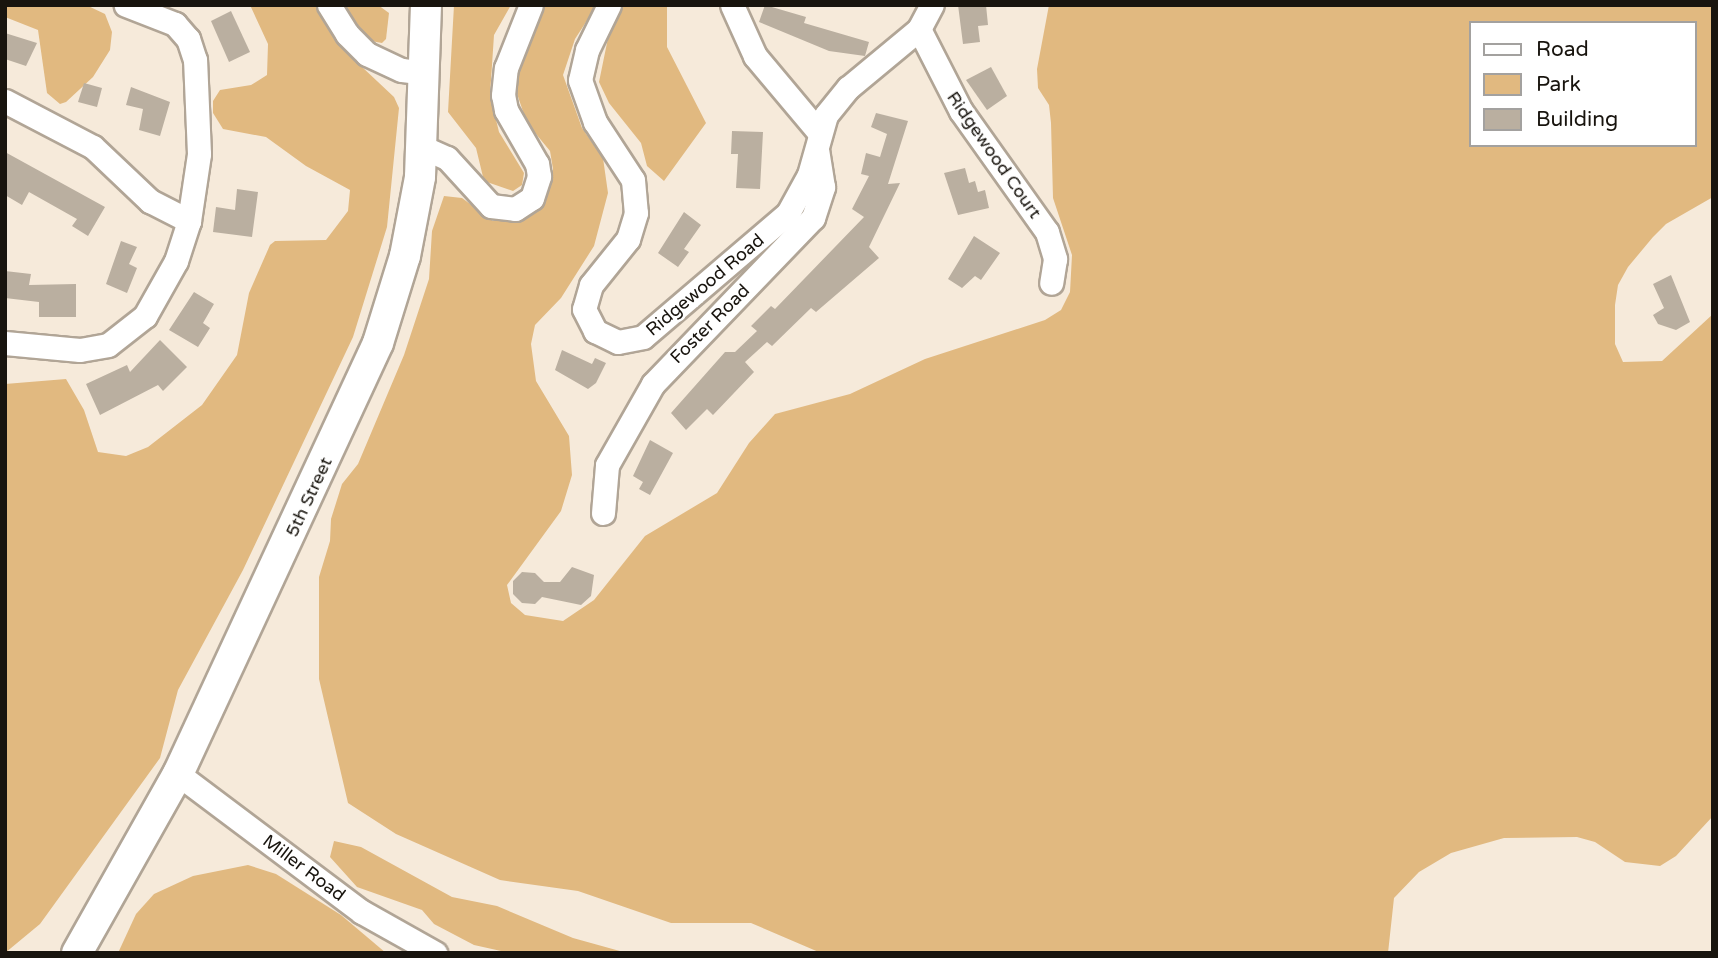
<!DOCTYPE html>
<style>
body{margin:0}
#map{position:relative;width:1718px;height:958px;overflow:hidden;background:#f6eada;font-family:"Varela Round",sans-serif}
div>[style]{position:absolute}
.green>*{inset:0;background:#e1b980}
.building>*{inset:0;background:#baafa0}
.roads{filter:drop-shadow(2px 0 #b1a596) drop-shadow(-2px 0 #b1a596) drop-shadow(0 2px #b1a596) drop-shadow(0 -2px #b1a596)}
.minor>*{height:23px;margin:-11.5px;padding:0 11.5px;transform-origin:11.5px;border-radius:11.5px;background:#fff}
.major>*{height:30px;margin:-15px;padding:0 15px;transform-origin:15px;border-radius:15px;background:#fff}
span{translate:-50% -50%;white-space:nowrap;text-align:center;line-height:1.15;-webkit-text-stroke:5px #fff;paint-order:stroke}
.street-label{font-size:18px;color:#18140e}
.frame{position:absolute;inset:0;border:7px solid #18140e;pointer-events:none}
.legend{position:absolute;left:1469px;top:21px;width:228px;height:126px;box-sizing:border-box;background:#fff;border:2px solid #a3a19f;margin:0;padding:9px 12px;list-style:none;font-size:21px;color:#18140e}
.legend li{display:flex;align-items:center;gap:14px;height:35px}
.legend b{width:35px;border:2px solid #a3a19f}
</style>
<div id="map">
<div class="green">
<i style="clip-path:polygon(5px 5px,86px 5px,105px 14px,112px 32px,110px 50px,93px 77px,66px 102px,60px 104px,47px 93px,38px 30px,5px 17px)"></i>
<i style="clip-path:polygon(250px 5px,316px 5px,326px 24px,361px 66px,394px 97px,399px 108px,387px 227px,353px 337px,243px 570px,178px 690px,160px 758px,40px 924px,5px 953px,5px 384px,66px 379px,84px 410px,98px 452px,126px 456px,148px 447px,202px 405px,237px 355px,249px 293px,270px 245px,275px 241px,326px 240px,348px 211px,350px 190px,306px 166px,266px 137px,223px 129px,213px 113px,213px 101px,220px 90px,251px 85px,267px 75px,268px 44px)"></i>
<i style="clip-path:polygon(342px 5px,378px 5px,389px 13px,386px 39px,382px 43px,371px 41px)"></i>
<i style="clip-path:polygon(454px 5px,511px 5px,494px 35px,490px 95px,499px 132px,524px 173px,522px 185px,513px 191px,484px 181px,476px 148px,448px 112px)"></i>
<i style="clip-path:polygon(evenodd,537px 5px,597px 5px,575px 39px,563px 75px,582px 128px,603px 158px,608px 193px,594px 246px,561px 298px,535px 325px,531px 344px,536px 381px,569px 436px,572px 475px,561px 511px,507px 585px,511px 603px,525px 615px,563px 621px,594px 600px,645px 536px,717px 493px,749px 443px,775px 414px,850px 394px,925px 359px,1045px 320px,1061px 310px,1070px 292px,1072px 255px,1053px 198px,1051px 123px,1049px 105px,1038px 88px,1037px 69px,1049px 5px,1713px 5px,1713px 197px,1666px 224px,1653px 237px,1628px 267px,1618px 285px,1615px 305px,1615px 344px,1623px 362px,1662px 361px,1713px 314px,1713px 816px,1676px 856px,1660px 866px,1625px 862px,1595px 842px,1577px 837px,1504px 838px,1451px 853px,1419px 872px,1394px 898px,1388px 953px,821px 953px,751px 923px,671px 923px,578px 891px,500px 880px,396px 834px,348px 803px,319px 679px,319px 577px,330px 541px,331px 519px,342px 484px,358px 464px,404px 355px,429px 279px,432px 231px,444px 196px,462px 198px,493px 221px,512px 221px,545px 204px,553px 169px,550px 151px,527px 123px,515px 88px,518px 52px,537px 5px,1471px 23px,1695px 23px,1695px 145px,1471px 145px,1471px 23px)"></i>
<i style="clip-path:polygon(622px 5px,667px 5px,667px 47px,706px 123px,664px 181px,647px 166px,641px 143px,609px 103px,599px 82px,608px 38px)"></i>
<i style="clip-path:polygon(334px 841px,361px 847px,452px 897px,497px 906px,573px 938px,627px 953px,510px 953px,474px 945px,434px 924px,422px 910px,357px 887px,330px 857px)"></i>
<i style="clip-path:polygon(248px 865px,276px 874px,341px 915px,386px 953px,118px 953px,136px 914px,154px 894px,193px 876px)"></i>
</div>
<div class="building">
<i style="clip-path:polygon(765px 5px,806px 17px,804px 23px,869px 42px,865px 56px,829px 51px,759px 22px)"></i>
<i style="clip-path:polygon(958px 5px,986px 5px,988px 25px,978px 26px,980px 42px,963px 44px)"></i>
<i style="clip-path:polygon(231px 11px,250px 52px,229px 62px,211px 21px)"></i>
<i style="clip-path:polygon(5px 33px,37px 43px,26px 66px,5px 59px)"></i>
<i style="clip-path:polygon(991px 67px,1007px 96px,987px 110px,966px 80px)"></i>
<i style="clip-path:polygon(84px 83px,102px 88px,97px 107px,78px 102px)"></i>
<i style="clip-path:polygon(131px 87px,170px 102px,160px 136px,139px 130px,143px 109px,126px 105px)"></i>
<i style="clip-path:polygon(876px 113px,908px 121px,888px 184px,900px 183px,869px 247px,879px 258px,816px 312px,811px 308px,772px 346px,767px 342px,745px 362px,754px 372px,713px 415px,707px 409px,686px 430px,671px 413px,725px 352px,735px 352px,757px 331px,751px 326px,771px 306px,775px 309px,864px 217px,852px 209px,869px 176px,861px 174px,866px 153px,880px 157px,887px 134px,871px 127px)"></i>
<i style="clip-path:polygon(732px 131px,763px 132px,760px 189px,736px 188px,738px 154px,731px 154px)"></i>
<i style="clip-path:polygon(5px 152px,105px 207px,88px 236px,72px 226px,77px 219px,29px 192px,22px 205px,5px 195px)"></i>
<i style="clip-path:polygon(965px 168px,969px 183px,975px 181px,978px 192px,985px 190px,989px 208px,958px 215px,944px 173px)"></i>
<i style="clip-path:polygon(237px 189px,258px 192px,252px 237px,213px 232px,216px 207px,235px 210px)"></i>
<i style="clip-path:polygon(684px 212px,701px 225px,684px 249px,689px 252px,678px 267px,658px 253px)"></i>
<i style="clip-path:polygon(974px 236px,1000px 253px,981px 280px,975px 276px,962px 288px,948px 279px)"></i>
<i style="clip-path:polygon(121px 241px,137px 247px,129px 264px,137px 268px,127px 293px,106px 284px)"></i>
<i style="clip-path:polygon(5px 271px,31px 274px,29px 285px,76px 284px,76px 317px,39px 317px,39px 302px,5px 298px)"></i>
<i style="clip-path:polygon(1671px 275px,1690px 322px,1676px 330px,1658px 324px,1653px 315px,1664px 308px,1653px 284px)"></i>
<i style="clip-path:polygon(194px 292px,214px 304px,203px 323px,210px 328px,198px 347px,169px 330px)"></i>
<i style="clip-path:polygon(160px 340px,187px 367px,163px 391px,158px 385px,100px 415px,86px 384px,127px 365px,130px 372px)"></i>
<i style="clip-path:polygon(562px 350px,592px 364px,595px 358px,606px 363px,596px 383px,588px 389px,555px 370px)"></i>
<i style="clip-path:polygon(650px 440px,673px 453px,650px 495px,639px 489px,643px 482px,633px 476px)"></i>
<i style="clip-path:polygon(572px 567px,594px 575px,591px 596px,581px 605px,542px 597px,535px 604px,522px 603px,513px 594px,513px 581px,522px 572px,535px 573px,544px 582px,560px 582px)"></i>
</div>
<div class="roads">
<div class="minor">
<i style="left:329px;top:5px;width:34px;rotate:58deg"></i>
<i style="left:347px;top:34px;width:28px;rotate:45deg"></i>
<i style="left:367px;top:54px;width:38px;rotate:25deg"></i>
<i style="left:402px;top:70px;width:23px;rotate:7deg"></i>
<i style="left:609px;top:5px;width:50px;rotate:116.1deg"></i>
<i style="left:587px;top:50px;width:31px;rotate:103deg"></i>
<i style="left:580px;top:80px;width:45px;rotate:70.3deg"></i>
<i style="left:595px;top:122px;width:69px;rotate:56.8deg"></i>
<i style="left:633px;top:180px;width:33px;rotate:85deg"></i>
<i style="left:636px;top:213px;width:27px;rotate:107deg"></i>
<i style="left:628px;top:239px;width:59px;rotate:128.8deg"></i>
<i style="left:591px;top:285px;width:25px;rotate:106deg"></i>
<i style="left:584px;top:309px;width:25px;rotate:63deg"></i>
<i style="left:595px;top:331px;width:25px;rotate:26deg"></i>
<i style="left:618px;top:342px;width:25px;rotate:-11deg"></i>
<i style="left:643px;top:337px;width:191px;rotate:-40.5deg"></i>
<i style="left:788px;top:213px;width:43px;rotate:-61.1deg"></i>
<i style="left:809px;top:175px;width:62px;rotate:-74.2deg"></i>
<i style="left:826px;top:115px;width:35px;rotate:-51deg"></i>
<i style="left:848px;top:88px;width:92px;rotate:-39.7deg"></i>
<i style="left:919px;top:29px;width:27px;rotate:-62deg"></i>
<i style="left:732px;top:5px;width:56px;rotate:65.7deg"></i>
<i style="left:755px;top:56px;width:98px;rotate:50deg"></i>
<i style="left:919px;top:29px;width:92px;rotate:62.9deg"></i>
<i style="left:961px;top:111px;width:148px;rotate:54.6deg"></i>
<i style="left:1047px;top:232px;width:28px;rotate:73deg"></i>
<i style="left:1055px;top:259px;width:24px;rotate:99deg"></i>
<i style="left:5px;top:101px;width:99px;rotate:27.6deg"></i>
<i style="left:93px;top:147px;width:79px;rotate:43.5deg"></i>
<i style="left:150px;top:201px;width:44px;rotate:27.1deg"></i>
<i style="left:422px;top:147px;width:27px;rotate:24deg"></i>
<i style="left:447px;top:158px;width:65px;rotate:47.5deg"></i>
<i style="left:491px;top:206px;width:24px;rotate:7deg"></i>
<i style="left:515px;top:209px;width:20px;rotate:-33deg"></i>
<i style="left:532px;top:198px;width:23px;rotate:-72deg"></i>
<i style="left:539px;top:176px;width:12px;rotate:-99deg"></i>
<i style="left:537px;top:164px;width:62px;rotate:-119.9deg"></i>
<i style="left:506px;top:110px;width:15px;rotate:-101deg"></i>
<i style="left:503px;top:95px;width:27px;rotate:-84deg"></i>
<i style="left:506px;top:68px;width:68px;rotate:-68.4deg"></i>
<i style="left:5px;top:343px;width:75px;rotate:5.3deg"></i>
<i style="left:80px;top:350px;width:28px;rotate:-10deg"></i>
<i style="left:108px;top:345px;width:47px;rotate:-38.1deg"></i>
<i style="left:145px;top:316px;width:63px;rotate:-60.6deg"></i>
<i style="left:176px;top:261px;width:42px;rotate:-72deg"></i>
<i style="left:189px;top:221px;width:68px;rotate:-81.5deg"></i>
<i style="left:199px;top:154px;width:94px;rotate:-92.4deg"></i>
<i style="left:195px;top:60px;width:22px;rotate:-108deg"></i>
<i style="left:188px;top:39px;width:20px;rotate:-131deg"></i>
<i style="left:175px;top:24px;width:53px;rotate:-158.8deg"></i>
<i style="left:603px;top:513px;width:48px;rotate:-85.2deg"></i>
<i style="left:607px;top:465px;width:93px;rotate:-60.4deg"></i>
<i style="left:653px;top:384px;width:231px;rotate:-46.1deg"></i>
<i style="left:813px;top:218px;width:33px;rotate:-72deg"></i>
<i style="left:823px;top:187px;width:36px;rotate:-99deg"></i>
<i style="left:178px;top:774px;width:230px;rotate:36.9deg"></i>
<i style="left:362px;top:912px;width:84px;rotate:29.3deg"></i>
</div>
<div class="major">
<i style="left:77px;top:953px;width:206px;rotate:-60.6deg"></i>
<i style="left:178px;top:774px;width:475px;rotate:-65.1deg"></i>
<i style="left:378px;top:343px;width:91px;rotate:-72.8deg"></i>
<i style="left:405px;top:256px;width:80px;rotate:-79.2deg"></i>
<i style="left:420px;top:177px;width:172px;rotate:-88deg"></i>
</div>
</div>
<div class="street-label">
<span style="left:994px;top:155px;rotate:55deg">Ridgewood Court</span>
<span style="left:705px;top:285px;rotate:-40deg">Ridgewood Road</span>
<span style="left:710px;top:324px;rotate:-45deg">Foster Road</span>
<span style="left:309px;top:497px;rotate:-65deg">5th Street</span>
<span style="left:304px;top:868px;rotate:37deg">Miller Road</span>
</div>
<div class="frame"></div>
<ul class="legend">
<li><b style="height:9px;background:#fff"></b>Road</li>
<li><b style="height:19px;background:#e1b980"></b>Park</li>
<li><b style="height:19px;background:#baafa0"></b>Building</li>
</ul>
</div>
